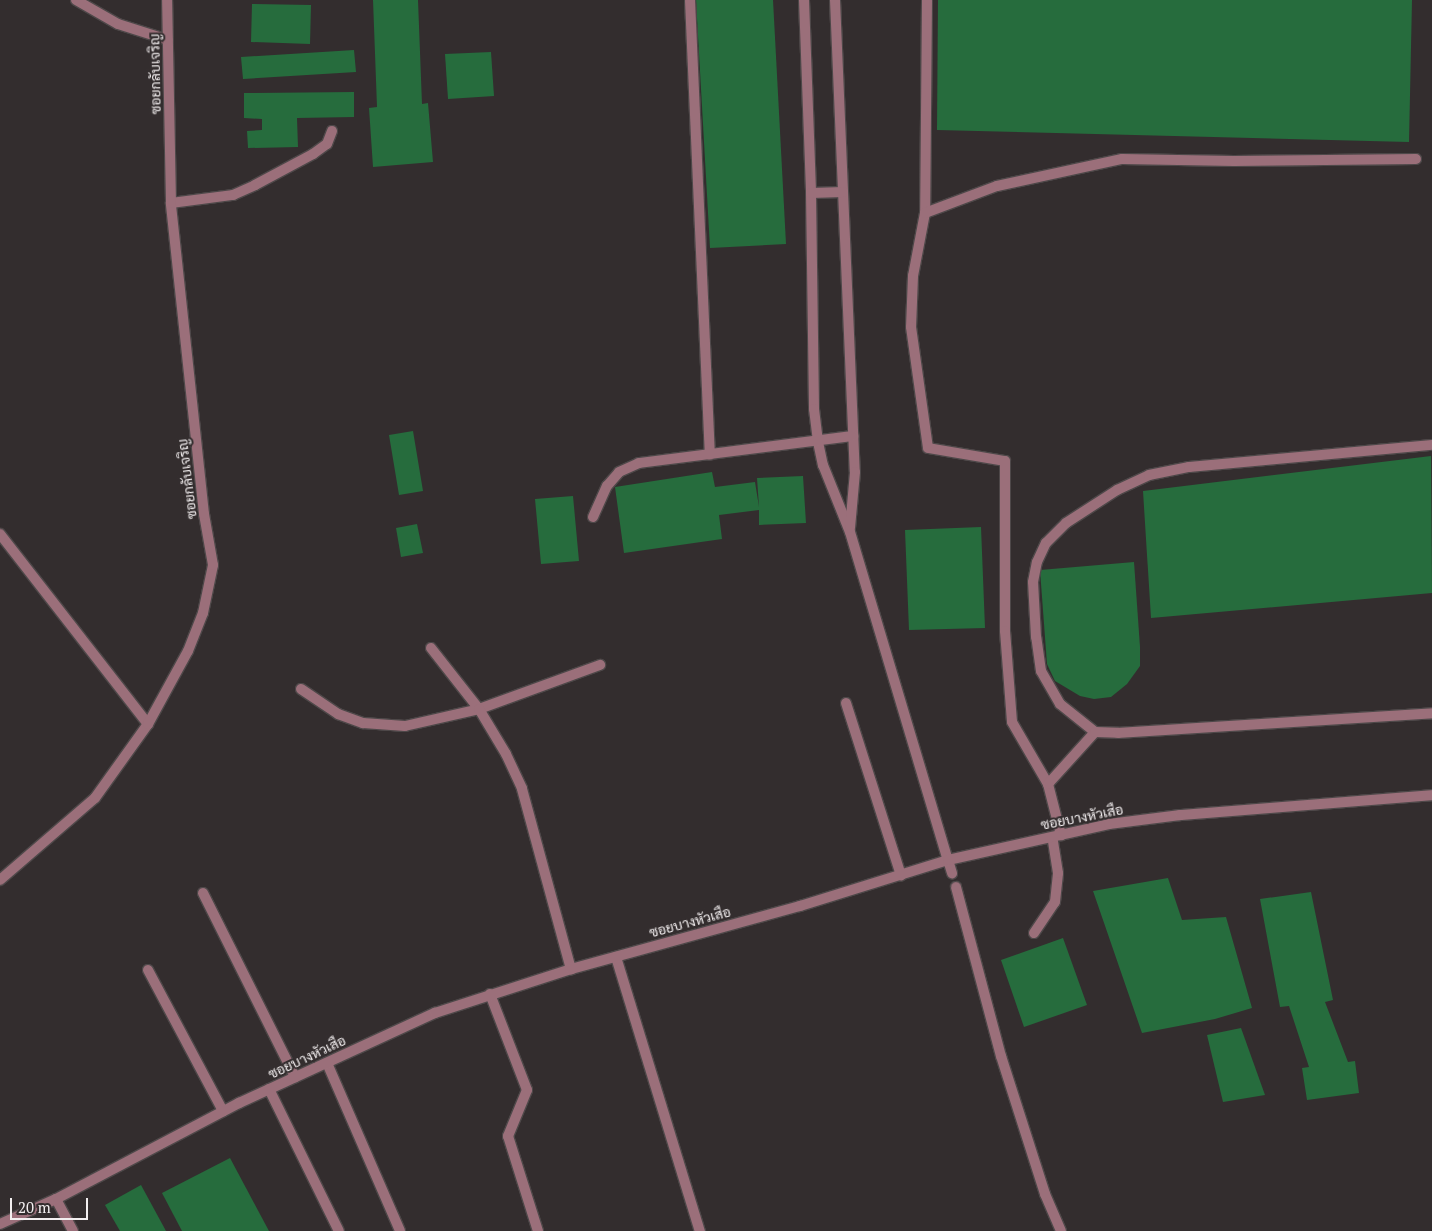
<!DOCTYPE html>
<meta charset="utf-8">
<style>
body{margin:0}
#map{position:relative;width:1432px;height:1231px;overflow:hidden;background:#332d2e;font-family:"PT Serif",Sarabun,serif}
div>[style]{position:absolute}
.building>*{inset:0;background:#266c3d}
.roads{filter:drop-shadow(1px 0 #4e4849) drop-shadow(-1px 0 #4e4849) drop-shadow(0 1px #4e4849) drop-shadow(0 -1px #4e4849)}
.service>*{height:10px;margin:-5px;padding:0 5px;transform-origin:5px;border-radius:5px;background:#9b6f7a}
.minor>*{height:10px;margin:-5px;padding:0 5px;transform-origin:5px;border-radius:5px;background:#9b6f7a}
span{translate:-50% -50%;white-space:nowrap;text-align:center;line-height:1.15;-webkit-text-stroke:4px #332d2e;paint-order:stroke}
.street-label{font-size:14px;color:#f3eff0}
.scale{position:absolute;left:10px;top:1198px;width:78px;height:22px;box-sizing:border-box;border:2px solid #f3eff0;border-top:0;padding-left:6px;font-size:15px;line-height:18px;white-space:nowrap;color:#f3eff0;-webkit-text-stroke:4px #332d2e;paint-order:stroke}
</style>
<div id="map">
<div class="building">
<i style="clip-path:polygon(373px 0,418px 0,422px 104px,428px 103px,433px 162px,373px 167px,369px 108px,377px 107px)"></i>
<i style="clip-path:polygon(696px 0,773px 0,786px 244px,710px 248px)"></i>
<i style="clip-path:polygon(938px 0,1412px 0,1409px 142px,937px 130px)"></i>
<i style="clip-path:polygon(252px 4px,311px 5px,310px 44px,251px 42px)"></i>
<i style="clip-path:polygon(354px 50px,356px 72px,243px 79px,241px 57px)"></i>
<i style="clip-path:polygon(491px 52px,494px 96px,448px 99px,445px 54px)"></i>
<i style="clip-path:polygon(354px 92px,354px 117px,297px 118px,298px 147px,248px 148px,247px 131px,262px 130px,262px 119px,244px 118px,244px 93px)"></i>
<i style="clip-path:polygon(413px 431px,423px 491px,399px 495px,389px 435px)"></i>
<i style="clip-path:polygon(1431px 456px,1432px 593px,1151px 618px,1143px 491px)"></i>
<i style="clip-path:polygon(712px 472px,715px 487px,755px 482px,759px 507px,757px 478px,803px 476px,806px 523px,759px 525px,759px 510px,719px 515px,722px 539px,624px 553px,615px 487px)"></i>
<i style="clip-path:polygon(573px 496px,579px 561px,541px 564px,535px 499px)"></i>
<i style="clip-path:polygon(417px 524px,423px 553px,401px 557px,396px 528px)"></i>
<i style="clip-path:polygon(981px 527px,985px 628px,909px 630px,905px 530px)"></i>
<i style="clip-path:polygon(1134px 562px,1140px 647px,1140px 666px,1127px 684px,1111px 697px,1094px 699px,1080px 696px,1055px 681px,1047px 664px,1040px 570px)"></i>
<i style="clip-path:polygon(1168px 878px,1182px 920px,1226px 917px,1252px 1008px,1215px 1019px,1142px 1033px,1093px 891px)"></i>
<i style="clip-path:polygon(1311px 892px,1333px 1000px,1325px 1002px,1348px 1062px,1355px 1061px,1359px 1093px,1307px 1100px,1302px 1068px,1309px 1067px,1289px 1006px,1280px 1007px,1260px 899px)"></i>
<i style="clip-path:polygon(1063px 938px,1087px 1005px,1024px 1027px,1001px 960px)"></i>
<i style="clip-path:polygon(1241px 1028px,1265px 1095px,1223px 1102px,1207px 1035px)"></i>
<i style="clip-path:polygon(230px 1158px,269px 1231px,182px 1231px,162px 1193px)"></i>
<i style="clip-path:polygon(141px 1185px,166px 1231px,120px 1231px,105px 1205px)"></i>
</div>
<div class="roads">
<div class="service">
<i style="left:76px;top:0;width:48px;rotate:29.7deg"></i>
<i style="left:118px;top:24px;width:52px;rotate:17.7deg"></i>
<i style="left:690px;top:0;width:455px;rotate:87.5deg"></i>
<i style="left:804px;top:0;width:193px;rotate:87.9deg"></i>
<i style="left:811px;top:193px;width:216px;rotate:89.2deg"></i>
<i style="left:814px;top:409px;width:33px;rotate:83deg"></i>
<i style="left:818px;top:442px;width:24px;rotate:78deg"></i>
<i style="left:823px;top:465px;width:72px;rotate:68.1deg"></i>
<i style="left:850px;top:532px;width:342px;rotate:73.4deg"></i>
<i style="left:835px;top:0;width:472px;rotate:87.6deg"></i>
<i style="left:855px;top:472px;width:56px;rotate:95.1deg"></i>
<i style="left:927px;top:0;width:213px;rotate:90.5deg"></i>
<i style="left:925px;top:213px;width:64px;rotate:100.8deg"></i>
<i style="left:913px;top:276px;width:51px;rotate:92.2deg"></i>
<i style="left:911px;top:327px;width:122px;rotate:82deg"></i>
<i style="left:928px;top:448px;width:78px;rotate:9.6deg"></i>
<i style="left:1005px;top:461px;width:170px;rotate:90deg"></i>
<i style="left:1005px;top:631px;width:91px;rotate:85.6deg"></i>
<i style="left:1012px;top:722px;width:72px;rotate:59.9deg"></i>
<i style="left:1048px;top:784px;width:53px;rotate:75.7deg"></i>
<i style="left:811px;top:193px;width:32px;rotate:-2deg"></i>
<i style="left:925px;top:213px;width:77px;rotate:-20.6deg"></i>
<i style="left:997px;top:186px;width:128px;rotate:-12.2deg"></i>
<i style="left:1122px;top:159px;width:112px;rotate:1deg"></i>
<i style="left:1234px;top:161px;width:182px;rotate:-0.6deg"></i>
<i style="left:593px;top:517px;width:34px;rotate:-66deg"></i>
<i style="left:607px;top:486px;width:18px;rotate:-49deg"></i>
<i style="left:619px;top:472px;width:22px;rotate:-24deg"></i>
<i style="left:639px;top:463px;width:216px;rotate:-7.2deg"></i>
<i style="left:301px;top:689px;width:45px;rotate:34deg"></i>
<i style="left:338px;top:714px;width:27px;rotate:20deg"></i>
<i style="left:363px;top:723px;width:42px;rotate:4.1deg"></i>
<i style="left:405px;top:726px;width:76px;rotate:-12.9deg"></i>
<i style="left:479px;top:709px;width:129px;rotate:-20deg"></i>
<i style="left:846px;top:703px;width:181px;rotate:72.3deg"></i>
<i style="left:1095px;top:732px;width:45px;rotate:-141.3deg"></i>
<i style="left:1060px;top:704px;width:38px;rotate:-120deg"></i>
<i style="left:1041px;top:671px;width:34px;rotate:-98deg"></i>
<i style="left:1036px;top:637px;width:55px;rotate:-93.1deg"></i>
<i style="left:1033px;top:582px;width:20px;rotate:-79deg"></i>
<i style="left:1037px;top:562px;width:21px;rotate:-65deg"></i>
<i style="left:1046px;top:543px;width:28px;rotate:-45deg"></i>
<i style="left:1066px;top:523px;width:61px;rotate:-32.9deg"></i>
<i style="left:1117px;top:490px;width:35px;rotate:-25deg"></i>
<i style="left:1149px;top:475px;width:41px;rotate:-11.3deg"></i>
<i style="left:1189px;top:467px;width:244px;rotate:-5.2deg"></i>
<i style="left:1048px;top:784px;width:70px;rotate:-47.9deg"></i>
<i style="left:1095px;top:732px;width:23px;rotate:2deg"></i>
<i style="left:1118px;top:733px;width:315px;rotate:-3.6deg"></i>
<i style="left:203px;top:893px;width:206px;rotate:63.4deg"></i>
<i style="left:1034px;top:933px;width:37px;rotate:-56deg"></i>
<i style="left:1055px;top:902px;width:29px;rotate:-84deg"></i>
<i style="left:1058px;top:873px;width:36px;rotate:-99deg"></i>
<i style="left:616px;top:957px;width:287px;rotate:73deg"></i>
<i style="left:148px;top:970px;width:160px;rotate:62deg"></i>
<i style="left:490px;top:994px;width:103px;rotate:68.9deg"></i>
<i style="left:527px;top:1090px;width:50px;rotate:112.4deg"></i>
<i style="left:508px;top:1136px;width:100px;rotate:72.5deg"></i>
<i style="left:269px;top:1089px;width:158px;rotate:63.8deg"></i>
</div>
<div class="minor">
<i style="left:171px;top:203px;width:63px;rotate:-7.4deg"></i>
<i style="left:233px;top:195px;width:24px;rotate:-24deg"></i>
<i style="left:255px;top:185px;width:66px;rotate:-28.1deg"></i>
<i style="left:313px;top:154px;width:17px;rotate:-36deg"></i>
<i style="left:327px;top:144px;width:14px;rotate:-69deg"></i>
<i style="left:0;top:534px;width:241px;rotate:52.1deg"></i>
<i style="left:431px;top:648px;width:78px;rotate:51.8deg"></i>
<i style="left:479px;top:709px;width:52px;rotate:59deg"></i>
<i style="left:506px;top:754px;width:38px;rotate:65deg"></i>
<i style="left:522px;top:789px;width:187px;rotate:74.8deg"></i>
<i style="left:948px;top:860px;width:14px;rotate:73deg"></i>
<i style="left:0;top:880px;width:125px;rotate:-40.8deg"></i>
<i style="left:95px;top:798px;width:91px;rotate:-54.4deg"></i>
<i style="left:148px;top:724px;width:83px;rotate:-61.3deg"></i>
<i style="left:188px;top:651px;width:41px;rotate:-68.5deg"></i>
<i style="left:203px;top:613px;width:49px;rotate:-78.2deg"></i>
<i style="left:213px;top:565px;width:52px;rotate:-100deg"></i>
<i style="left:204px;top:514px;width:313px;rotate:-96.1deg"></i>
<i style="left:171px;top:203px;width:203px;rotate:-91.1deg"></i>
<i style="left:956px;top:887px;width:175px;rotate:75.1deg"></i>
<i style="left:1001px;top:1056px;width:145px;rotate:72.3deg"></i>
<i style="left:1045px;top:1194px;width:40px;rotate:66.6deg"></i>
<i style="left:327px;top:1063px;width:183px;rotate:66.5deg"></i>
<i style="left:56px;top:1199px;width:36px;rotate:62deg"></i>
<i style="left:0;top:1224px;width:61px;rotate:-24.1deg"></i>
<i style="left:56px;top:1199px;width:207px;rotate:-27.7deg"></i>
<i style="left:239px;top:1103px;width:216px;rotate:-24.7deg"></i>
<i style="left:435px;top:1013px;width:143px;rotate:-17.9deg"></i>
<i style="left:571px;top:969px;width:238px;rotate:-15.4deg"></i>
<i style="left:800px;top:906px;width:155px;rotate:-17.3deg"></i>
<i style="left:948px;top:860px;width:165px;rotate:-12.6deg"></i>
<i style="left:1109px;top:824px;width:72px;rotate:-7.2deg"></i>
<i style="left:1180px;top:815px;width:253px;rotate:-4.5deg"></i>
</div>
</div>
<div class="street-label">
<span style="left:155px;top:74px;rotate:-91deg">ซอยกลับเจริญ</span>
<span style="left:187px;top:479px;rotate:-97deg">ซอยกลับเจริญ</span>
<span style="left:1082px;top:817px;rotate:-11deg">ซอยบางหัวเสือ</span>
<span style="left:690px;top:922px;rotate:-15deg">ซอยบางหัวเสือ</span>
<span style="left:307px;top:1057px;rotate:-25deg">ซอยบางหัวเสือ</span>
</div>
<div class="scale">20 m</div>
</div>
